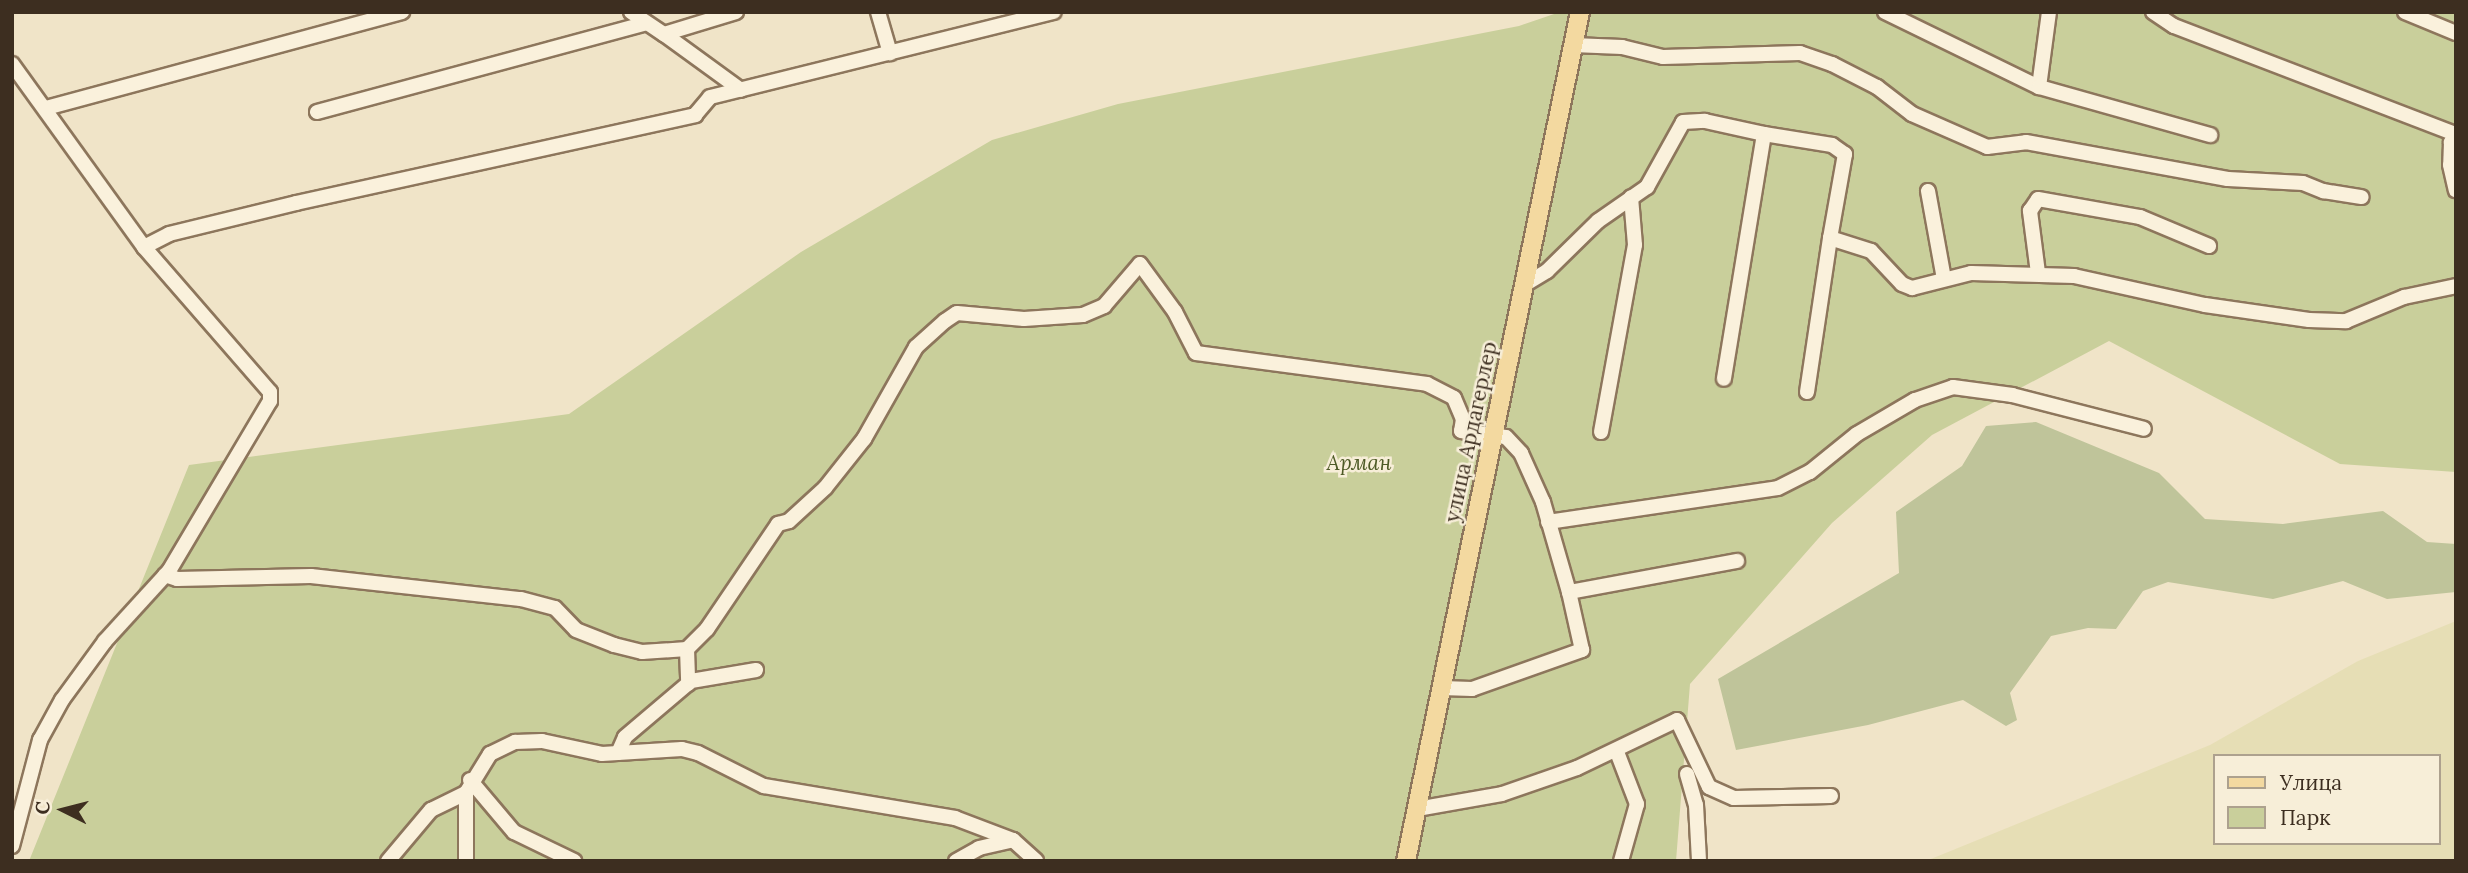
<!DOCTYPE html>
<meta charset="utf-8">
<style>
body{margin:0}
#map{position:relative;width:2468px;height:873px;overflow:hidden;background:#f0e4c8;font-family:Lora,serif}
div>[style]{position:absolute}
.farmland>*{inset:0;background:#e6deb5}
.green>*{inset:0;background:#c9cf9b}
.cemetery>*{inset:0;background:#bfc49a}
.roads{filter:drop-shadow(2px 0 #8d765c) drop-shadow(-2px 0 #8d765c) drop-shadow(0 2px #8d765c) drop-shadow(0 -2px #8d765c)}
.minor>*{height:14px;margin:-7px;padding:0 7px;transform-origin:7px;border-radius:7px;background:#faf1dc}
.major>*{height:18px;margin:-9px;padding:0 9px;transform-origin:9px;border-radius:9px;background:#f3d9a0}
span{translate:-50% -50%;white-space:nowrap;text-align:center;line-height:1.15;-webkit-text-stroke:5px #f7eed8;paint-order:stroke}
.street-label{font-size:21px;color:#3d2e20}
.park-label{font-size:21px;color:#4d5a26;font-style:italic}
.frame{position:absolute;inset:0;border:14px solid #3d2e20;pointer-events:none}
.legend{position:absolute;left:2213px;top:754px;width:228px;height:91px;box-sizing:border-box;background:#f7eed8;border:2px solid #ada18e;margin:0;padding:9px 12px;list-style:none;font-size:21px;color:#3d2e20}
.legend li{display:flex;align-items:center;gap:14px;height:35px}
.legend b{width:35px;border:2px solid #ada18e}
.north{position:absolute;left:28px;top:775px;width:70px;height:70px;-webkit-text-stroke:5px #f7eed8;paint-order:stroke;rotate:276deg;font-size:19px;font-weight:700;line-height:28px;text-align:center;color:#3d2e20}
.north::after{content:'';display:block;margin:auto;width:24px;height:32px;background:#3d2e20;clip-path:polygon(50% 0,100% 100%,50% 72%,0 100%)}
</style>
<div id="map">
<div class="farmland">
<i style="clip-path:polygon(evenodd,2456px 621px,2456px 861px,1926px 861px,2210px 745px,2358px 661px,2456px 621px,2214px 756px,2438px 756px,2438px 843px,2214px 843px,2214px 756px)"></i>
</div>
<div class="green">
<i style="clip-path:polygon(1560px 12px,2456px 12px,2456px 472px,2340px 464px,2109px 341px,1932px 435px,1832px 523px,1690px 684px,1676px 861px,29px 861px,189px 465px,569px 414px,801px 252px,992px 140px,1118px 104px,1519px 26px)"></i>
</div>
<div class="cemetery">
<i style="clip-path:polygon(2036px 422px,2159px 473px,2205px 519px,2283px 524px,2383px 511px,2427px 542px,2456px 544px,2456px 592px,2387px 599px,2343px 581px,2273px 599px,2168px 582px,2143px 591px,2116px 629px,2088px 628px,2051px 636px,2010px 693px,2017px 720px,2006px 726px,1963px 700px,1868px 725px,1736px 750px,1718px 679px,1899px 573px,1896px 512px,1962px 466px,1986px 426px)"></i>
</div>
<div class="roads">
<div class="minor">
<i style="left:631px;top:12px;width:40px;rotate:34deg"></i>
<i style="left:736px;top:12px;width:75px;rotate:163deg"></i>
<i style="left:664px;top:34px;width:95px;rotate:36deg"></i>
<i style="left:878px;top:12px;width:43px;rotate:73.7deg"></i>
<i style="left:1885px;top:12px;width:171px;rotate:26deg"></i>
<i style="left:2049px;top:12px;width:76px;rotate:97.6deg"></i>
<i style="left:2039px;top:87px;width:178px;rotate:15.7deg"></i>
<i style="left:2153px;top:12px;width:25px;rotate:34deg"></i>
<i style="left:2174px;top:26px;width:302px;rotate:21deg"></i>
<i style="left:2405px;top:12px;width:55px;rotate:22.4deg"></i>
<i style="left:1573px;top:45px;width:49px;rotate:2.3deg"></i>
<i style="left:1622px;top:47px;width:42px;rotate:13.7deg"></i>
<i style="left:1663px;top:57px;width:137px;rotate:-1.7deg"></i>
<i style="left:1800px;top:53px;width:34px;rotate:19deg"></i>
<i style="left:1832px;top:64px;width:51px;rotate:27.1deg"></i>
<i style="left:1877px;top:87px;width:44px;rotate:37.6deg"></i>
<i style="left:1912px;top:114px;width:82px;rotate:23.7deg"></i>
<i style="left:1987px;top:147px;width:39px;rotate:-7deg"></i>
<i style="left:2026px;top:142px;width:205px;rotate:10.4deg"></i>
<i style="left:2228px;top:179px;width:75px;rotate:3.1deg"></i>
<i style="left:2303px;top:183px;width:22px;rotate:22deg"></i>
<i style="left:2323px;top:191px;width:39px;rotate:9deg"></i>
<i style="left:12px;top:64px;width:226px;rotate:54.2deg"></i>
<i style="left:46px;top:108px;width:369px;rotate:-15.1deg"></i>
<i style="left:317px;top:112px;width:339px;rotate:-15.1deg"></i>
<i style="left:1764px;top:134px;width:69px;rotate:9.2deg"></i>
<i style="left:1832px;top:145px;width:16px;rotate:35deg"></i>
<i style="left:1845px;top:154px;width:85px;rotate:100.1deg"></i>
<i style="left:2456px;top:135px;width:9px;rotate:126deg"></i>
<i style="left:2451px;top:142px;width:23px;rotate:92deg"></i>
<i style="left:2450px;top:165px;width:26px;rotate:77deg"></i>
<i style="left:1928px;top:191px;width:89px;rotate:79.7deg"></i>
<i style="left:2038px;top:273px;width:63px;rotate:-97.4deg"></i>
<i style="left:2030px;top:211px;width:14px;rotate:-56deg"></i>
<i style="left:2038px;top:199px;width:104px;rotate:10deg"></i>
<i style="left:2140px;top:217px;width:75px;rotate:22.8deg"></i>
<i style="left:1524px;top:285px;width:27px;rotate:-31deg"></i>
<i style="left:1547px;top:271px;width:71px;rotate:-44.4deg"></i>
<i style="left:1598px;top:221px;width:60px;rotate:-34.8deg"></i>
<i style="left:1647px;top:187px;width:74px;rotate:-61deg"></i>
<i style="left:1683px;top:122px;width:22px;rotate:-3deg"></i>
<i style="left:1705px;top:121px;width:60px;rotate:12.4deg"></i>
<i style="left:1764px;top:134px;width:248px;rotate:99.3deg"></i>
<i style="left:1807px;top:392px;width:156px;rotate:-81.5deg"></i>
<i style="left:1830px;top:238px;width:43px;rotate:17.6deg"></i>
<i style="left:1871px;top:251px;width:45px;rotate:46.8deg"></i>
<i style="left:1902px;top:284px;width:11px;rotate:22deg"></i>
<i style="left:1912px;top:288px;width:61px;rotate:-14.3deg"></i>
<i style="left:1971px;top:273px;width:103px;rotate:1.7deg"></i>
<i style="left:2074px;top:276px;width:134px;rotate:12.5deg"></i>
<i style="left:2205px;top:305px;width:105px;rotate:8.2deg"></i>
<i style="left:2309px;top:320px;width:37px;rotate:2deg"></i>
<i style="left:2346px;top:321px;width:63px;rotate:-22.5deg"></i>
<i style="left:2404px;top:297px;width:53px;rotate:-11.9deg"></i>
<i style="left:1601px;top:432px;width:190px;rotate:-79.7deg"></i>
<i style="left:1635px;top:245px;width:48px;rotate:-94.8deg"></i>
<i style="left:1548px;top:522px;width:232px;rotate:-8.4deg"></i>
<i style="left:1778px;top:488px;width:36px;rotate:-27deg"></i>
<i style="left:1810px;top:472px;width:60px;rotate:-39deg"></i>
<i style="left:1857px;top:434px;width:67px;rotate:-30.4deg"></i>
<i style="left:1915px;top:400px;width:40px;rotate:-18.9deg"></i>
<i style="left:1953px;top:387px;width:60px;rotate:7.7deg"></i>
<i style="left:2012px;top:395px;width:136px;rotate:14.4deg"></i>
<i style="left:165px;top:575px;width:13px;rotate:18deg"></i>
<i style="left:177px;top:579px;width:134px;rotate:-1.3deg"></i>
<i style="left:311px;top:576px;width:211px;rotate:6.3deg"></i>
<i style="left:521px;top:599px;width:35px;rotate:15deg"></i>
<i style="left:555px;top:608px;width:30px;rotate:46deg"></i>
<i style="left:576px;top:630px;width:41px;rotate:21.5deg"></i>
<i style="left:614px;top:645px;width:29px;rotate:14deg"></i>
<i style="left:642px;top:652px;width:45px;rotate:-3.8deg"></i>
<i style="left:687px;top:649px;width:28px;rotate:-45deg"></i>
<i style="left:707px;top:629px;width:127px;rotate:-55.9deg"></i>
<i style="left:778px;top:524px;width:11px;rotate:-15deg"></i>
<i style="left:789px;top:521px;width:49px;rotate:-42.5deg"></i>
<i style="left:825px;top:488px;width:63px;rotate:-51.5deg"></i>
<i style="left:864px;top:439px;width:106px;rotate:-60.5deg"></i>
<i style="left:916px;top:347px;width:39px;rotate:-42deg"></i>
<i style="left:945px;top:321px;width:14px;rotate:-34deg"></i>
<i style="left:957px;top:313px;width:67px;rotate:5.1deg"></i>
<i style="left:1024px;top:319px;width:59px;rotate:-3.9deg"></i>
<i style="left:1083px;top:315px;width:23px;rotate:-23deg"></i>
<i style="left:1104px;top:306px;width:55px;rotate:-49.4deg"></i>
<i style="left:1140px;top:264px;width:59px;rotate:53.9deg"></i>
<i style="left:1175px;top:312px;width:46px;rotate:62.9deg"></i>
<i style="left:1196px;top:353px;width:233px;rotate:7.6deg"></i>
<i style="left:1427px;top:384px;width:30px;rotate:27deg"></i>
<i style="left:1454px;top:398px;width:23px;rotate:67deg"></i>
<i style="left:1463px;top:419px;width:12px;rotate:99deg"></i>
<i style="left:1461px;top:431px;width:45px;rotate:7.6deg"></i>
<i style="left:1506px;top:437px;width:22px;rotate:47deg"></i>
<i style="left:1521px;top:453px;width:54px;rotate:65.8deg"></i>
<i style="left:1543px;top:502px;width:94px;rotate:73.9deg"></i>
<i style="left:1569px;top:592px;width:171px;rotate:-10.5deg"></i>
<i style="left:687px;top:649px;width:35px;rotate:88deg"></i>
<i style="left:1442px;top:688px;width:30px;rotate:2deg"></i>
<i style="left:1472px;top:689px;width:117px;rotate:-19.5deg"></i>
<i style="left:1582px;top:650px;width:59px;rotate:-102.6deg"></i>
<i style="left:1617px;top:752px;width:56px;rotate:69deg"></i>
<i style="left:1637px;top:804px;width:59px;rotate:105.7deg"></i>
<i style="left:618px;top:753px;width:17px;rotate:-66deg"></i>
<i style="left:625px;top:737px;width:87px;rotate:-40.3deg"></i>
<i style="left:691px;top:681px;width:66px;rotate:-9.6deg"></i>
<i style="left:1687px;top:774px;width:32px;rotate:74deg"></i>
<i style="left:1696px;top:805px;width:56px;rotate:86.9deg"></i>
<i style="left:470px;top:780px;width:68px;rotate:49.8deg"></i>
<i style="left:514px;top:832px;width:67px;rotate:25.8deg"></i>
<i style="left:466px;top:793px;width:68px;rotate:90deg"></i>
<i style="left:1417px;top:809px;width:86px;rotate:-10deg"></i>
<i style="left:1502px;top:794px;width:79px;rotate:-19.1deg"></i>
<i style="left:1577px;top:768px;width:111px;rotate:-25.6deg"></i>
<i style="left:1677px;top:720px;width:74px;rotate:64.5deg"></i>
<i style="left:1709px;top:787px;width:27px;rotate:24deg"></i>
<i style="left:1734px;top:798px;width:97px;rotate:-1.2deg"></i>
<i style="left:12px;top:846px;width:110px;rotate:-75.2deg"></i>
<i style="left:40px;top:740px;width:46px;rotate:-61.2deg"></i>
<i style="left:62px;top:700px;width:73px;rotate:-53.9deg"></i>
<i style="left:105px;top:641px;width:95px;rotate:-47.6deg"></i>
<i style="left:169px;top:571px;width:198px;rotate:-59.3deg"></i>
<i style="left:270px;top:401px;width:9px;rotate:-90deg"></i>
<i style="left:270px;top:392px;width:192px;rotate:-131deg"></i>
<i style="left:144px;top:247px;width:28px;rotate:-27deg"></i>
<i style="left:169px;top:234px;width:131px;rotate:-13.7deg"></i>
<i style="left:296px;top:203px;width:409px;rotate:-12.4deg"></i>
<i style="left:695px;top:115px;width:23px;rotate:-50deg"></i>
<i style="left:710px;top:97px;width:354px;rotate:-13.9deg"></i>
<i style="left:388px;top:861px;width:67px;rotate:-49.9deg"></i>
<i style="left:431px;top:810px;width:39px;rotate:-26deg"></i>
<i style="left:466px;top:793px;width:46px;rotate:-58.4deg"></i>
<i style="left:490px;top:754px;width:28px;rotate:-26deg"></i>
<i style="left:515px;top:742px;width:27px;rotate:-2deg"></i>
<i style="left:542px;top:741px;width:61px;rotate:12.2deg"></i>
<i style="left:602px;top:754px;width:80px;rotate:-3.6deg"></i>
<i style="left:682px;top:749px;width:16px;rotate:14deg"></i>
<i style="left:698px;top:753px;width:74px;rotate:26.6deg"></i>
<i style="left:764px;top:786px;width:194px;rotate:9.5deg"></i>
<i style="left:955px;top:818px;width:62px;rotate:20.8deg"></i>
<i style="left:1013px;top:840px;width:31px;rotate:42deg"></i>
<i style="left:956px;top:861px;width:26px;rotate:-29deg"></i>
<i style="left:979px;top:848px;width:35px;rotate:-13deg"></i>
</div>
<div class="major">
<i style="left:1406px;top:861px;width:867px;rotate:-78.42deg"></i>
</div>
</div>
<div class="street-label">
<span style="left:1471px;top:432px;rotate:-78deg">улица Ардагерлер</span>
</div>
<div class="park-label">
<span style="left:1359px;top:463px">Арман</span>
</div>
<div class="frame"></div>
<ul class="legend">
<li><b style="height:9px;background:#f3d9a0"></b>Улица</li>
<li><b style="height:19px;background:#c9cf9b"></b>Парк</li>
</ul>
<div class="north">С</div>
</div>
